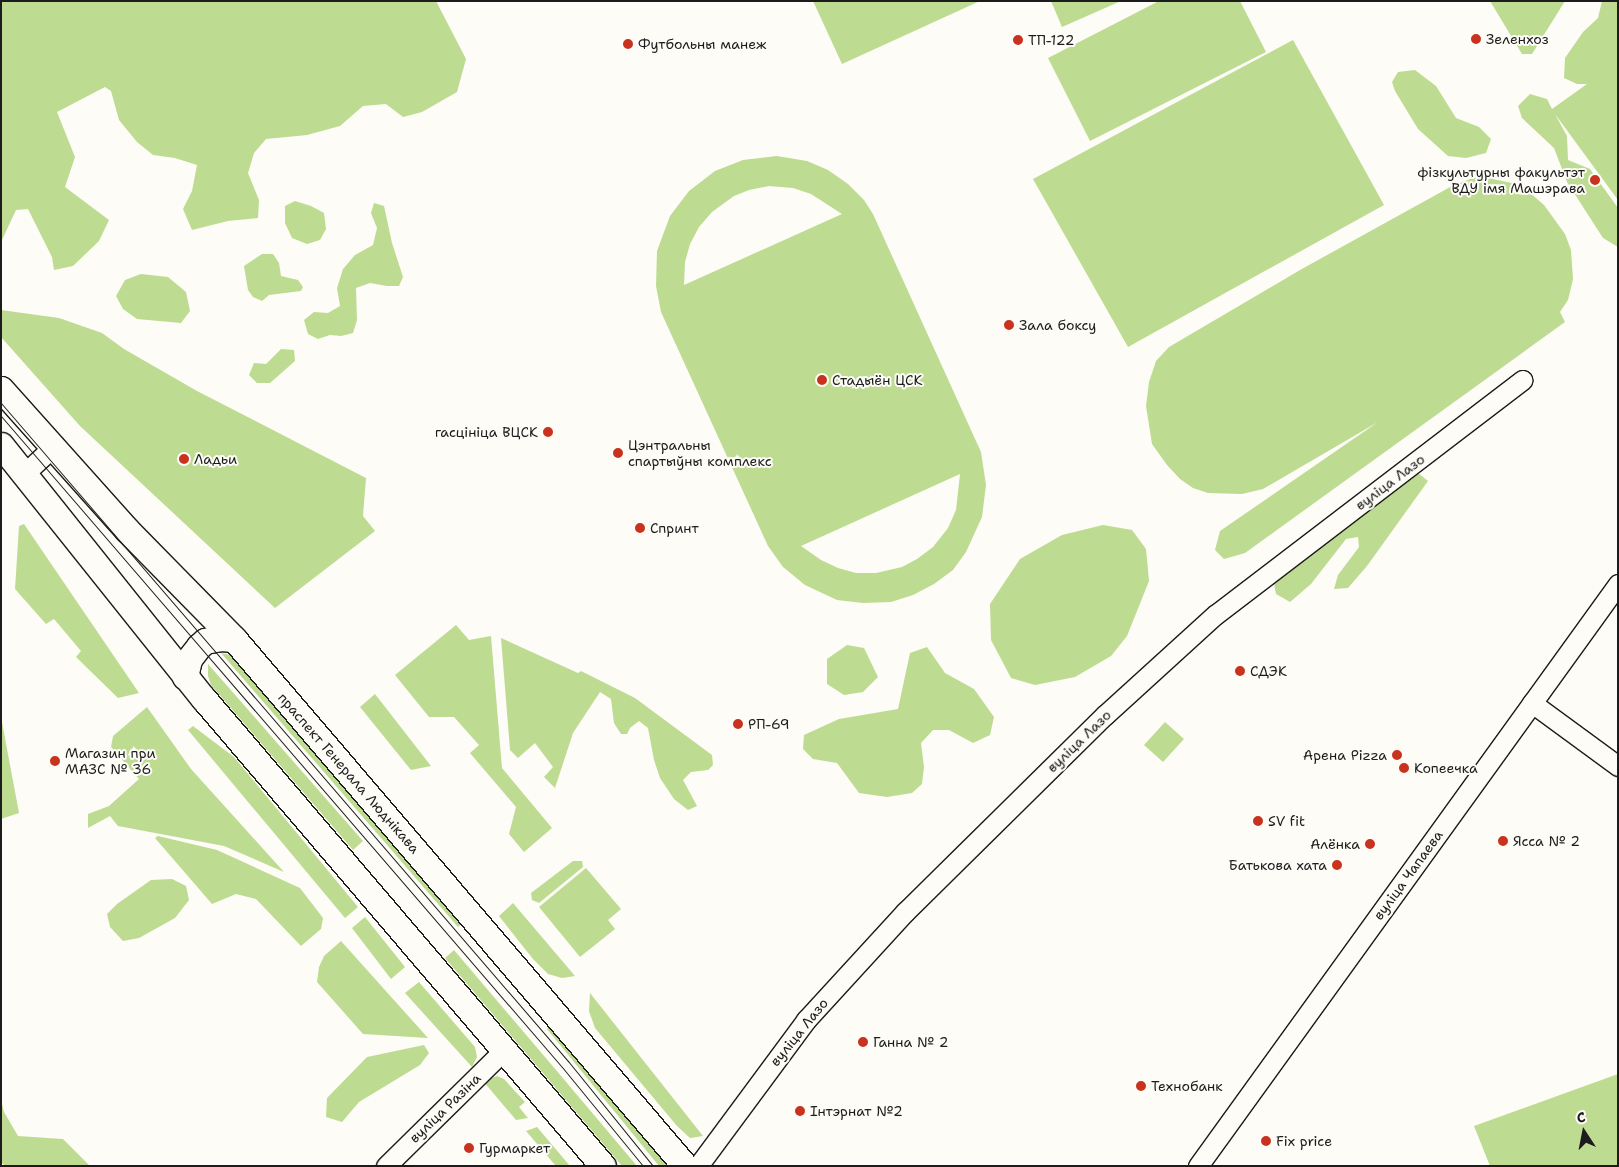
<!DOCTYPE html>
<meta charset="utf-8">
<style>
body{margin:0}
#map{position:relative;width:1619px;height:1167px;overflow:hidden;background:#fdfcf7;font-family:"Shantell Sans",sans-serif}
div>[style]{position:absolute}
.green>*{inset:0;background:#bedb92}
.roads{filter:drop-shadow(1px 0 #1c1c1c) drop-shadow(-1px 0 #1c1c1c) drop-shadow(0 1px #1c1c1c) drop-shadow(0 -1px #1c1c1c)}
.minor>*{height:19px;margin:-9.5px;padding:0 9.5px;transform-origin:9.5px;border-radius:9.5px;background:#fdfcf7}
.major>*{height:25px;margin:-12.5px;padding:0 12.5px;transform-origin:12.5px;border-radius:12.5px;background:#fdfcf7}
.tram>*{height:1px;margin:-0.5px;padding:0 0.5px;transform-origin:0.5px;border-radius:0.5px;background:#1c1c1c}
.dots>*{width:14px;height:14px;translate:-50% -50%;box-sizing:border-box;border:2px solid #fdfcf7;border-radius:50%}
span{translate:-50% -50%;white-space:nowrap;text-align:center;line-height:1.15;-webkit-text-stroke:4px #fdfcf7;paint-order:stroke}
.poi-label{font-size:14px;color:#1c1c1c}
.left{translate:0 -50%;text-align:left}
.right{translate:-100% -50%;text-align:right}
.street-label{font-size:14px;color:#1c1c1c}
.frame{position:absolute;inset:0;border:2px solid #1c1c1c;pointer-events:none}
.north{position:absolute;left:1559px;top:1107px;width:50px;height:50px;-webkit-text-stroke:4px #fdfcf7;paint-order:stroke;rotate:349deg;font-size:14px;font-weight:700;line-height:20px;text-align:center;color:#1c1c1c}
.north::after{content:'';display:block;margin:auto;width:18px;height:22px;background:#1c1c1c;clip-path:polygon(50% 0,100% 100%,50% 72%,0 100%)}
</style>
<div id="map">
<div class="green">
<i style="clip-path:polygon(1px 1px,436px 1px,466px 59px,457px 92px,422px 112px,403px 117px,386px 104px,363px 106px,340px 126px,307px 135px,266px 139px,254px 153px,248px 173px,259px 200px,258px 218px,228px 221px,192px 230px,183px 209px,192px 191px,197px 165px,175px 158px,153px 155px,137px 142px,119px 120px,111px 91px,105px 87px,57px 112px,75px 157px,65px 187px,109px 220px,99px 241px,73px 266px,54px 270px,52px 257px,28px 209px,16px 210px,1px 242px)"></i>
<i style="clip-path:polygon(813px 1px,980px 1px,842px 64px)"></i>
<i style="clip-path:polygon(1051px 1px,1121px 1px,1062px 27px)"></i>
<i style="clip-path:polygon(1159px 1px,1240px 1px,1266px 52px,1090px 141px,1048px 58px)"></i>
<i style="clip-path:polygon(1490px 1px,1565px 1px,1532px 54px,1522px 54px)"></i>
<i style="clip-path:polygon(1602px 1px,1618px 1px,1618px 200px,1555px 114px,1567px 136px,1568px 160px,1590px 169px,1618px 208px,1618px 247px,1603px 238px,1567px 182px,1554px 148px,1522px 118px,1518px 106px,1530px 94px,1547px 99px,1552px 109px,1587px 84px,1577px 84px,1564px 78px,1565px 58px,1583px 32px,1598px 18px)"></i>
<i style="clip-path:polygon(1293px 40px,1384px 205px,1128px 347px,1033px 179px)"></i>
<i style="clip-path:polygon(1415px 70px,1436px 86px,1456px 118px,1479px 127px,1491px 139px,1486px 153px,1466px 158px,1448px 156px,1418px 129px,1395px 91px,1392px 82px,1398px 72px)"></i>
<i style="clip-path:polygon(evenodd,777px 156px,807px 161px,828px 170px,848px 184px,864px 200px,873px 214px,981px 452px,986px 485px,982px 517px,966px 552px,953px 570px,934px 584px,913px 595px,891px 602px,863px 603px,837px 600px,805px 585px,783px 567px,768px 546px,661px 312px,656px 286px,657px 251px,670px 216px,689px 191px,715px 171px,743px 160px,777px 156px,769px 186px,793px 188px,811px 194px,842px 214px,684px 285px,685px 262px,690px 244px,699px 227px,712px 212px,734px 196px,749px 190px,769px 186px,777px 156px,960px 474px,956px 510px,948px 528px,933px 547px,917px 559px,902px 567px,876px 573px,856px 573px,838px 568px,821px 560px,801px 546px,960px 474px)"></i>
<i style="clip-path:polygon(1483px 177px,1512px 183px,1529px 192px,1544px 205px,1565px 234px,1571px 250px,1573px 279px,1568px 300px,1560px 312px,1565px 322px,1245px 553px,1224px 559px,1215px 550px,1220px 531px,1378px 422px,1263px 489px,1242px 494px,1208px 493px,1193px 488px,1180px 479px,1167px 465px,1152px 444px,1146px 406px,1149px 382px,1156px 361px,1169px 347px,1300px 270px,1452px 186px,1473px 178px)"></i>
<i style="clip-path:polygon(295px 201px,311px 206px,324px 213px,326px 229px,320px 240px,307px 244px,292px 238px,285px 223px,285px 206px)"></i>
<i style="clip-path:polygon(374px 203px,384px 206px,392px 243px,403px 277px,399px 286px,387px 286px,370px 283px,356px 288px,357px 320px,353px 333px,341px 336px,330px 335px,318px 339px,308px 334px,304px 320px,314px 312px,328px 313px,340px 306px,337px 288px,343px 269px,355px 255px,373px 245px,377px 228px,371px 213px)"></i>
<i style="clip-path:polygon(262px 254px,273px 254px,279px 263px,281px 276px,298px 280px,303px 287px,301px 291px,269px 295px,262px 301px,253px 297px,248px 290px,244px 266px)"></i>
<i style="clip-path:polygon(141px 274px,168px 277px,186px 292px,190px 311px,181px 323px,137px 319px,123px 309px,116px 296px,125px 280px)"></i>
<i style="clip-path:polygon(1px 310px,59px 318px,102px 333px,124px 349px,197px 391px,366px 478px,363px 516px,375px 531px,275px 608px,80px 426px,1px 337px)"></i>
<i style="clip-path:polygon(281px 349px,294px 350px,295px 361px,270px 383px,257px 383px,249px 375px,254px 363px,266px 364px)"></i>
<i style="clip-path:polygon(1410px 473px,1418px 473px,1428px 481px,1367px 566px,1348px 588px,1334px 589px,1338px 575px,1359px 547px,1358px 537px,1346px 539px,1311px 584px,1290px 602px,1276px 594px,1273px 578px)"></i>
<i style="clip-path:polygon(24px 524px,139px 693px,118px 698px,76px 657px,81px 651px,54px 619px,46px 624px,15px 589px,19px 526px)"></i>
<i style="clip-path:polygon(1103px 525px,1132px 530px,1146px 549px,1149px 581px,1127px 636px,1111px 656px,1075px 677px,1035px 685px,1011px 678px,991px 640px,990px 604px,1020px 559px,1062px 535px)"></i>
<i style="clip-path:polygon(456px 625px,469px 640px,491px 636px,502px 768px,552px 828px,524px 852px,509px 834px,516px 807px,470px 753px,479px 745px,454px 717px,429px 717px,395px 675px)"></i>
<i style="clip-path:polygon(501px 638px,578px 673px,581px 671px,635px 698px,712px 755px,713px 765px,708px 770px,691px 772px,683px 780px,697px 806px,688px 810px,674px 799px,660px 778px,654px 760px,648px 728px,639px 721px,630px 728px,627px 734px,621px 734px,614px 723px,611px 699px,600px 692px,573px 733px,555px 788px,544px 777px,553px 767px,535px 743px,518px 758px,510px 750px)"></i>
<i style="clip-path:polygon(847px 645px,864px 648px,878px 677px,863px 692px,844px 695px,827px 684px,827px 659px)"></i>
<i style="clip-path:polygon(927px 647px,945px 673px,974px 689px,994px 717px,990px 735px,973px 743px,949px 730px,933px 730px,921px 743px,924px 767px,922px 784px,912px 793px,887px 797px,859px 793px,837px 763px,813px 759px,803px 749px,804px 735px,839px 719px,898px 709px,910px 653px)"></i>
<i style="clip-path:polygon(221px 653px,240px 657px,466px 920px,458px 927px)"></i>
<i style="clip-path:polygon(208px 664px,363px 841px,353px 850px,211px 685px,208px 676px)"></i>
<i style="clip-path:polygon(375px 694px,431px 766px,411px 770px,360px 707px)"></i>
<i style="clip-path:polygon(147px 707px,191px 769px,284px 872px,224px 846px,118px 826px,110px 816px,88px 828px,88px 814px,109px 806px,139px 779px,111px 747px,113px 736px)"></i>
<i style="clip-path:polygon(1px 717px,19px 813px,1px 819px)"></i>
<i style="clip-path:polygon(1165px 722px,1184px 739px,1163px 762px,1144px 745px)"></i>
<i style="clip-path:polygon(193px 726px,234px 757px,358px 907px,345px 918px,188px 730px)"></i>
<i style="clip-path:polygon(158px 836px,217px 850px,300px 888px,323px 918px,321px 929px,301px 946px,256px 899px,236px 894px,212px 904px,155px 838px)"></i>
<i style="clip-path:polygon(573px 861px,582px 861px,583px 867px,539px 903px,532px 900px,531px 893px)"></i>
<i style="clip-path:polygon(586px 868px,621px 909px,608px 920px,615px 929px,580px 957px,539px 907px)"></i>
<i style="clip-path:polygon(172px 879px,186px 886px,189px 900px,175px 918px,139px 938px,123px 941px,110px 927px,107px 914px,117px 904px,151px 880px)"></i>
<i style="clip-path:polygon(513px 903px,575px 976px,562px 978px,548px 974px,533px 959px,499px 916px)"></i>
<i style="clip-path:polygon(365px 917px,405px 967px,391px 979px,352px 928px)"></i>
<i style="clip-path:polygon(341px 941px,428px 1038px,363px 1034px,317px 982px,319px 967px,324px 956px)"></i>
<i style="clip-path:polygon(454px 950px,556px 1070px,637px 1166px,622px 1166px,445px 958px)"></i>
<i style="clip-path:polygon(419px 982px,475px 1047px,477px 1057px,472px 1067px,405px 993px)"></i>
<i style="clip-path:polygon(590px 993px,703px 1136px,690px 1138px,677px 1126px,595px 1028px,589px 1011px)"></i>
<i style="clip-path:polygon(553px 1024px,672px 1166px,659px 1166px,547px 1029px)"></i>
<i style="clip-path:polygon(424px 1045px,429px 1053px,420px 1065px,359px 1102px,342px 1122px,326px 1117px,327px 1098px,367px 1057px)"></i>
<i style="clip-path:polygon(1618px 1074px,1618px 1166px,1490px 1166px,1474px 1126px)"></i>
<i style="clip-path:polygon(497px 1076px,504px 1079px,525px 1102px,519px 1107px,528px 1118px,516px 1120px,483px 1081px)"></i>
<i style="clip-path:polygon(1px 1100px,4px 1112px,18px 1136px,63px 1139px,90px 1166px,5px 1166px,1px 1162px)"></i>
<i style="clip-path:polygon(537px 1127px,570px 1166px,556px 1166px,526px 1131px)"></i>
</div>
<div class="roads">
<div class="minor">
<i style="left:25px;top:473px;width:37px;rotate:-43deg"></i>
<i style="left:1532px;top:703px;width:107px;rotate:36.2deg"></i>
<i style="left:386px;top:1166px;width:164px;rotate:-44.5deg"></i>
<i style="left:698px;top:1166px;width:182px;rotate:-53.5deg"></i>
<i style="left:806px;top:1020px;width:147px;rotate:-47.5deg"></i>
<i style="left:905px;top:912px;width:281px;rotate:-44.6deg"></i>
<i style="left:1105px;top:715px;width:149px;rotate:-42.3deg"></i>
<i style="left:1215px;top:615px;width:387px;rotate:-37.4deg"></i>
<i style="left:1198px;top:1166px;width:718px;rotate:-54.18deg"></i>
</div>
<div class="major">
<i style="left:1px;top:389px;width:189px;rotate:48.2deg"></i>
<i style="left:127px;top:530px;width:153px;rotate:45.5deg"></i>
<i style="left:234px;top:639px;width:694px;rotate:49.44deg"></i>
<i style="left:1px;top:445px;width:325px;rotate:51.4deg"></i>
<i style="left:204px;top:699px;width:614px;rotate:49.49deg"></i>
<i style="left:185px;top:677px;width:18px;rotate:-77deg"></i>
<i style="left:189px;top:659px;width:16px;rotate:-52deg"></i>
<i style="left:199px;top:646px;width:8px;rotate:-40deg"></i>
<i style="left:205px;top:641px;width:15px;rotate:-11deg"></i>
<i style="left:220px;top:638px;width:14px;rotate:4deg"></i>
</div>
</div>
<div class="tram">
<i style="left:1px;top:403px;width:869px;rotate:49.25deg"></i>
<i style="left:568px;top:1061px;width:135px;rotate:51deg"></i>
<i style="left:1px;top:416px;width:859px;rotate:49.25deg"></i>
<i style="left:562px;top:1067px;width:128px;rotate:50.7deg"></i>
</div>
<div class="dots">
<i style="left:1476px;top:39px;background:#c8321e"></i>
<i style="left:1018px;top:40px;background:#c8321e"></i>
<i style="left:628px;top:44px;background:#c8321e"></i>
<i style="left:1595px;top:180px;background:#c8321e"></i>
<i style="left:1009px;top:325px;background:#c8321e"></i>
<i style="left:822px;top:380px;background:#c8321e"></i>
<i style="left:548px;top:432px;background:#c8321e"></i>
<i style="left:618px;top:453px;background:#c8321e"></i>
<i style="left:184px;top:459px;background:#c8321e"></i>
<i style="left:640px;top:528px;background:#c8321e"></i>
<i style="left:1240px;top:671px;background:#c8321e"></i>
<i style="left:738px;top:724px;background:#c8321e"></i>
<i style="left:1397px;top:755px;background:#c8321e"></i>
<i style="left:55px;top:761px;background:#c8321e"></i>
<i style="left:1404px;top:768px;background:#c8321e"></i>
<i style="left:1258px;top:821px;background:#c8321e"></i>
<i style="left:1503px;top:841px;background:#c8321e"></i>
<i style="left:1370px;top:844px;background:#c8321e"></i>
<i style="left:1337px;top:865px;background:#c8321e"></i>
<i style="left:863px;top:1042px;background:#c8321e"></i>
<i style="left:1141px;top:1086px;background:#c8321e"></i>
<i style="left:800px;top:1111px;background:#c8321e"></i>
<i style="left:1266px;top:1141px;background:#c8321e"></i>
<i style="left:469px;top:1148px;background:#c8321e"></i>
</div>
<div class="poi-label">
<span class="left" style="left:1486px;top:39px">Зеленхоз</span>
<span class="left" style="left:1028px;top:40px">ТП-122</span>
<span class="left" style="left:638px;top:44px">Футбольны манеж</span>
<span class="right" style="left:1585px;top:180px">фізкультурны факультэт<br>ВДУ імя Машэрава</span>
<span class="left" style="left:1019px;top:325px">Зала боксу</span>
<span class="left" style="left:832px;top:380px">Стадыён ЦСК</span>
<span class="right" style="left:538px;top:432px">гасцініца ВЦСК</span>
<span class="left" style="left:628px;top:453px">Цэнтральны<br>спартыўны комплекс</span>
<span class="left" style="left:194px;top:459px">Ладьи</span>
<span class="left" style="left:650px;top:528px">Спринт</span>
<span class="left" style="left:1250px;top:671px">СДЭК</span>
<span class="left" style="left:748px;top:724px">РП-69</span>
<span class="left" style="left:65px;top:761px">Магазин при<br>МАЗС № 36</span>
<span class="right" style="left:1387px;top:755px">Арена Pizza</span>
<span class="left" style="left:1414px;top:768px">Копеечка</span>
<span class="left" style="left:1268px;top:821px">SV fit</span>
<span class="left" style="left:1513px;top:841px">Ясса № 2</span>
<span class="right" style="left:1360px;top:844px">Алёнка</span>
<span class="right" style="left:1327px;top:865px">Батькова хата</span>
<span class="left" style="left:873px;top:1042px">Ганна № 2</span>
<span class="left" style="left:1151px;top:1086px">Технобанк</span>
<span class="left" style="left:810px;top:1111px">Інтэрнат №2</span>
<span class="left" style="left:1276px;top:1141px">Fix price</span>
<span class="left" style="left:479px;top:1148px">Гурмаркет</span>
</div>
<div class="street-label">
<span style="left:1390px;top:482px;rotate:-37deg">вуліца Лазо</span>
<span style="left:1079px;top:741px;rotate:-44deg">вуліца Лазо</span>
<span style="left:349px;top:773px;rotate:49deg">праспект Генерала Люднікава</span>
<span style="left:1408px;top:875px;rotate:-54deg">вуліца Чапаева</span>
<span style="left:799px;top:1032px;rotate:-51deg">вуліца Лазо</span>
<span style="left:445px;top:1108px;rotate:-44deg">вуліца Разіна</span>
</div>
<div class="frame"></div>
<div class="north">С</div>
</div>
